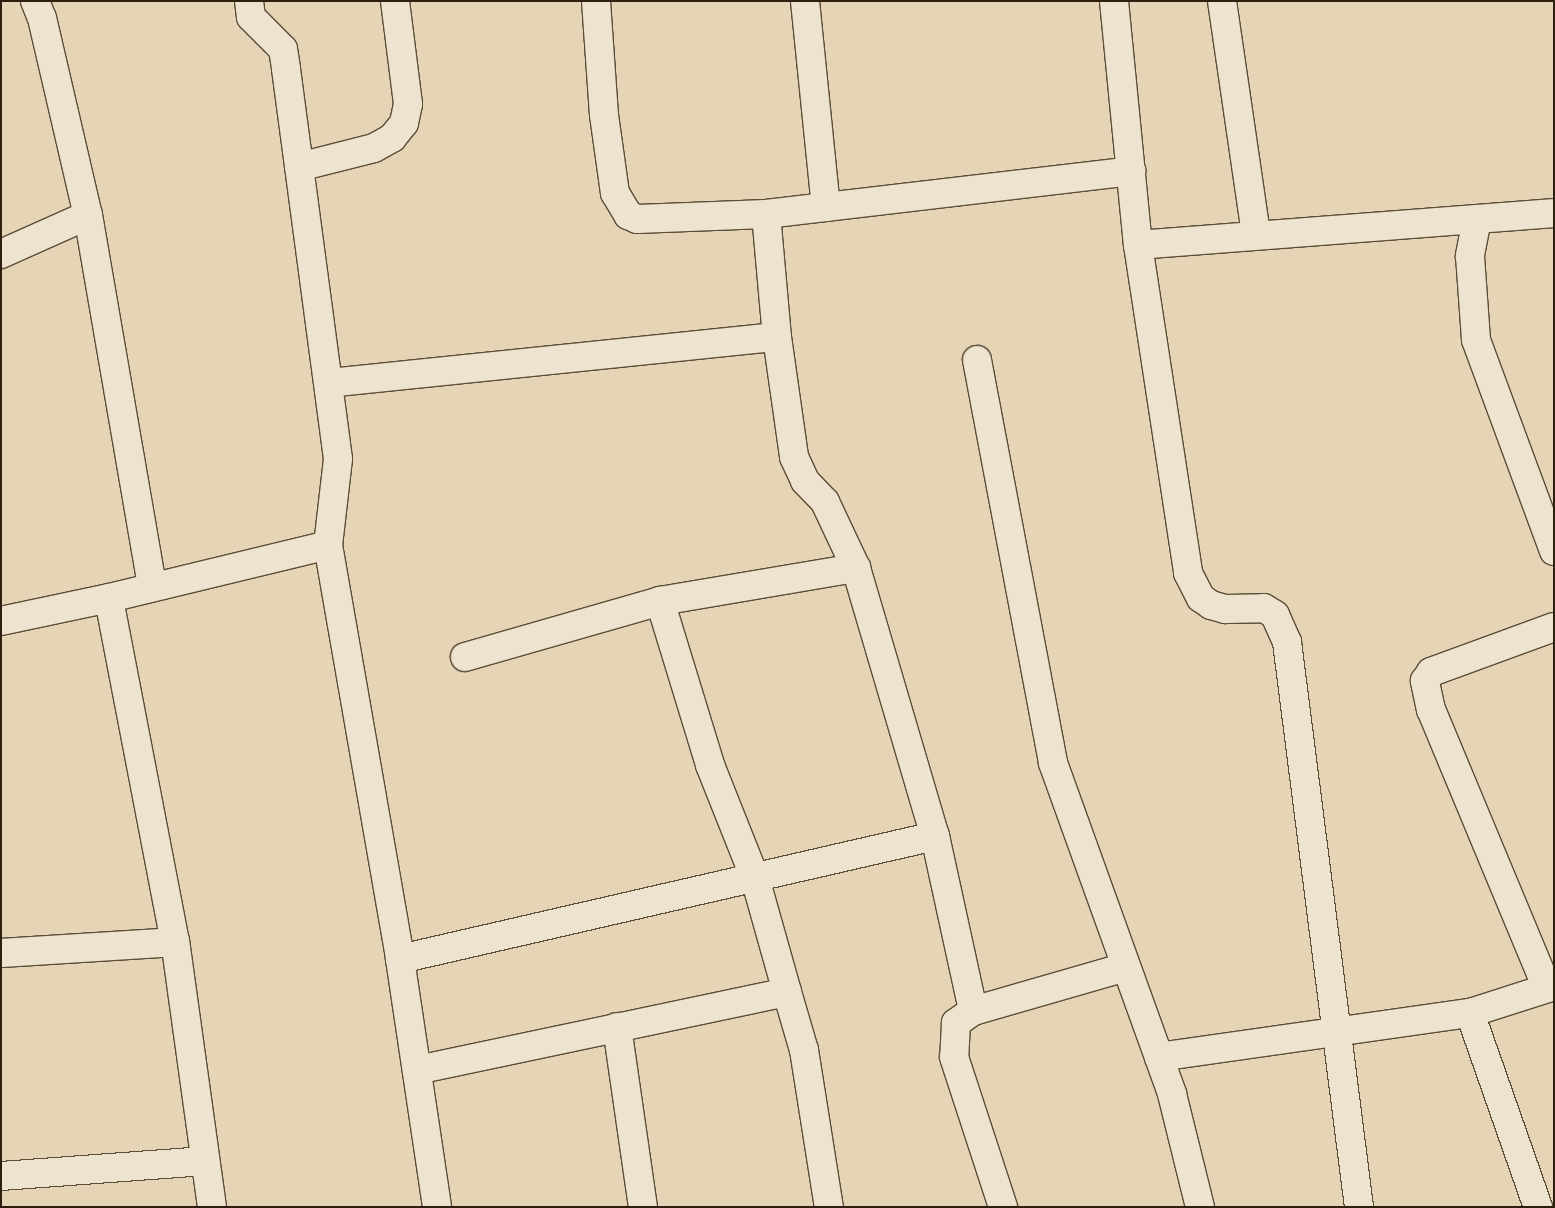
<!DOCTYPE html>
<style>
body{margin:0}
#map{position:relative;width:1555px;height:1208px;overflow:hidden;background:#e5d4b5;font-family:"EB Garamond",serif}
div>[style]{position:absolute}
.roads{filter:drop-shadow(1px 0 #5b4d38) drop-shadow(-1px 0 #5b4d38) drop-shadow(0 1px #5b4d38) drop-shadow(0 -1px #5b4d38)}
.minor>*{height:28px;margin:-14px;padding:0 14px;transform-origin:14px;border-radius:14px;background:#eee3cf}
span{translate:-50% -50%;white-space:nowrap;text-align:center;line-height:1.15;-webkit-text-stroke:4.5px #eee3cf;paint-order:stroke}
.frame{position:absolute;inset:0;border:2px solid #2d200e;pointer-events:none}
</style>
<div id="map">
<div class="roads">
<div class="minor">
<i style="left:35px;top:1px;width:18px;rotate:68deg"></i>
<i style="left:42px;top:18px;width:202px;rotate:76.9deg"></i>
<i style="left:88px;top:215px;width:376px;rotate:80.2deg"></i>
<i style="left:249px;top:1px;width:16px;rotate:83deg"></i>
<i style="left:251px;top:17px;width:45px;rotate:45deg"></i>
<i style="left:283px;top:49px;width:20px;rotate:81deg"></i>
<i style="left:286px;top:69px;width:393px;rotate:82.4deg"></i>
<i style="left:338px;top:459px;width:87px;rotate:96.6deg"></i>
<i style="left:328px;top:545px;width:420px;rotate:80.1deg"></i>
<i style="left:400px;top:959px;width:251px;rotate:81.5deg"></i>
<i style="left:596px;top:1px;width:114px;rotate:86deg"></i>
<i style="left:604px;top:115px;width:79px;rotate:82deg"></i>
<i style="left:615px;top:193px;width:26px;rotate:59deg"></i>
<i style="left:628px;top:215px;width:10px;rotate:24deg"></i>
<i style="left:637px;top:219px;width:129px;rotate:-2.2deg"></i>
<i style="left:766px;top:214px;width:368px;rotate:-6.7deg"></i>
<i style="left:805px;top:1px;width:207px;rotate:84.2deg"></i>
<i style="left:1114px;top:1px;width:245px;rotate:84.4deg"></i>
<i style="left:1138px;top:245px;width:332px;rotate:81.3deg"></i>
<i style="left:1188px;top:573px;width:28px;rotate:63deg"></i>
<i style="left:1201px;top:598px;width:12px;rotate:35deg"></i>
<i style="left:1211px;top:605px;width:15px;rotate:16deg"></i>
<i style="left:1225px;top:609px;width:39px;rotate:-1deg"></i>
<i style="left:1264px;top:608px;width:13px;rotate:32deg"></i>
<i style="left:1275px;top:615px;width:30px;rotate:66deg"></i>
<i style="left:1287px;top:642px;width:570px;rotate:82.74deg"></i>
<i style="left:1222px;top:1px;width:235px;rotate:81.7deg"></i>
<i style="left:299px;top:167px;width:77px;rotate:-14.2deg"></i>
<i style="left:374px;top:148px;width:21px;rotate:-29deg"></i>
<i style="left:392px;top:138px;width:19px;rotate:-51deg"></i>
<i style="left:404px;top:123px;width:19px;rotate:-78deg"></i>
<i style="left:408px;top:104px;width:104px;rotate:-97.2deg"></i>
<i style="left:766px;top:214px;width:123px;rotate:84.9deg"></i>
<i style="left:777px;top:337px;width:121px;rotate:81.9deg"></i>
<i style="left:794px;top:457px;width:26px;rotate:65deg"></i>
<i style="left:805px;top:481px;width:29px;rotate:46deg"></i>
<i style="left:825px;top:502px;width:73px;rotate:64.8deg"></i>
<i style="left:856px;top:568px;width:279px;rotate:73.6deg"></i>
<i style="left:935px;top:836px;width:179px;rotate:77.7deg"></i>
<i style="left:973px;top:1011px;width:158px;rotate:-16.1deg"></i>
<i style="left:1477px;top:219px;width:38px;rotate:101deg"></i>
<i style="left:1470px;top:256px;width:84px;rotate:85.9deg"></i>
<i style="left:1476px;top:340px;width:225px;rotate:69.7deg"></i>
<i style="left:1138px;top:245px;width:417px;rotate:-4.4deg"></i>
<i style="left:1px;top:254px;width:95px;rotate:-24.1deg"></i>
<i style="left:977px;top:360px;width:410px;rotate:79.3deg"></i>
<i style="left:1053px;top:763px;width:352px;rotate:70.2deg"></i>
<i style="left:1172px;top:1094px;width:116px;rotate:76.1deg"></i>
<i style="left:329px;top:383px;width:450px;rotate:-5.9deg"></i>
<i style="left:660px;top:601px;width:171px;rotate:73deg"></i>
<i style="left:710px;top:765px;width:122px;rotate:68.3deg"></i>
<i style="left:755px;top:878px;width:118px;rotate:74.3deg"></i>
<i style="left:787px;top:992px;width:60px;rotate:73.7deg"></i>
<i style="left:804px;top:1050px;width:159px;rotate:81deg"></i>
<i style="left:1px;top:621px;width:110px;rotate:-12deg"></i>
<i style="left:465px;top:657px;width:203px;rotate:-16deg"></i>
<i style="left:660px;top:601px;width:199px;rotate:-9.6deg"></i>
<i style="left:1px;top:953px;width:174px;rotate:-3.6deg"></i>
<i style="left:400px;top:959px;width:549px;rotate:-12.95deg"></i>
<i style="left:1547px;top:988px;width:301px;rotate:-112.6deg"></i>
<i style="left:1431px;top:710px;width:30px;rotate:-102deg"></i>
<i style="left:1425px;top:681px;width:11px;rotate:-56deg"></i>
<i style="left:1431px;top:672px;width:131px;rotate:-20.1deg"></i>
<i style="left:973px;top:1011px;width:21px;rotate:145deg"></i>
<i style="left:956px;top:1023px;width:34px;rotate:93deg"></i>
<i style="left:954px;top:1057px;width:158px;rotate:71.9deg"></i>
<i style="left:1470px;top:1013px;width:206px;rotate:70.7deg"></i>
<i style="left:617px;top:1027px;width:182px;rotate:81.8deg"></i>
<i style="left:1159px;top:1057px;width:314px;rotate:-8.1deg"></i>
<i style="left:1470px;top:1013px;width:88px;rotate:-17.8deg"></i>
<i style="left:417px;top:1070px;width:378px;rotate:-11.9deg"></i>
<i style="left:1px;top:1176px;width:204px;rotate:-4.2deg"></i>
<i style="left:212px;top:1207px;width:268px;rotate:-97.9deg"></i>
<i style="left:175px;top:942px;width:350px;rotate:-100.9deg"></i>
<i style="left:109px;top:598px;width:225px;rotate:-13.6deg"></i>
</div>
</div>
<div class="frame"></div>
</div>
